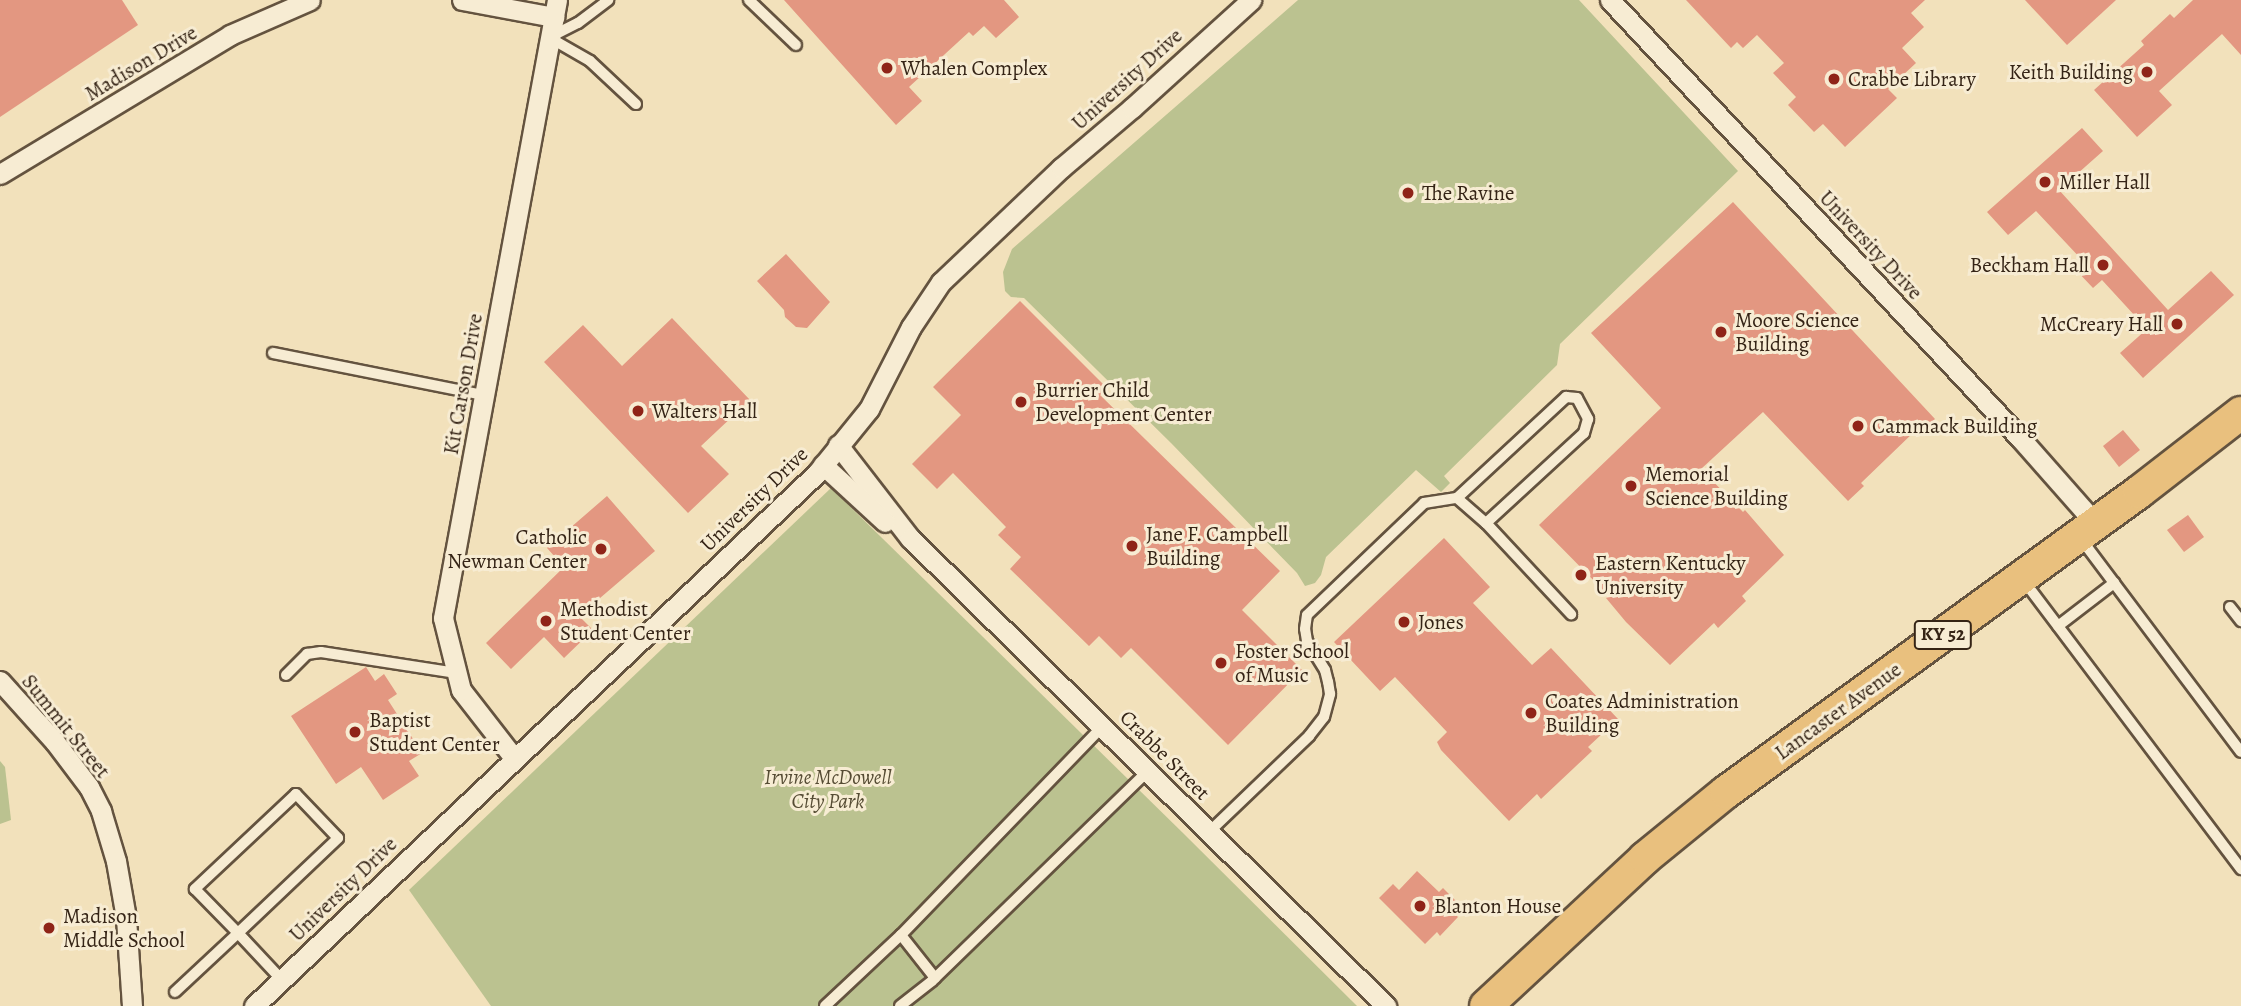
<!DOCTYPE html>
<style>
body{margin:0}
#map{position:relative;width:2241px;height:1006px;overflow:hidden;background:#f2e1bb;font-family:Alegreya,serif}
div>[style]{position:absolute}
.green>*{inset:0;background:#bbc290}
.building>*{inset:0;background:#e39781}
.roads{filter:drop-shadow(2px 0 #64533f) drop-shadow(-2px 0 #64533f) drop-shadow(0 2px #64533f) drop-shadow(0 -2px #64533f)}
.service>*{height:10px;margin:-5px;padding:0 5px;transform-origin:5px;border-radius:5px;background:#f7ecd3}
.minor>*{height:19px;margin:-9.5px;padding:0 9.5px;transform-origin:9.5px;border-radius:9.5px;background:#f7ecd3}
.primary>*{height:32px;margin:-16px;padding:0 16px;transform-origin:16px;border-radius:16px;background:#e9c07e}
.dots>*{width:19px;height:19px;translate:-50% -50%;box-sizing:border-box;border:4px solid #f7ecd3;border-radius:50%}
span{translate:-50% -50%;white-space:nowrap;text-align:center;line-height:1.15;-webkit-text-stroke:6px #f7ecd3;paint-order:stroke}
.shield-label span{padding:2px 5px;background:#f7ecd3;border:2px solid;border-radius:5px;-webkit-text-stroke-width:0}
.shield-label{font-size:19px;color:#352416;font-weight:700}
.street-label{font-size:21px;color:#352416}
.poi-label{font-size:21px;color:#352416}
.left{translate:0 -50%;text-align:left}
.right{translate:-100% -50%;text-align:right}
.park-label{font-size:21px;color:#564c34;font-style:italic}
</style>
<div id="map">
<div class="green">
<i style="clip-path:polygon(1298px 0,1579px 0,1738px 171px,1560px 344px,1557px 365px,1444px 476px,1450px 483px,1441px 492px,1416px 470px,1326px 557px,1321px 575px,1315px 583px,1305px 586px,1297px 573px,1171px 443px,1024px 298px,1011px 297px,1005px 291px,1003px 272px,1012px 249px)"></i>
<i style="clip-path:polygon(831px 488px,1184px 834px,1357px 1006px,491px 1006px,409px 890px)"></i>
<i style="clip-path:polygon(0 761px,5px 767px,11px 820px,0 824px)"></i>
</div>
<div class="building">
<i style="clip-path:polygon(0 0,122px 0,138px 25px,0 117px)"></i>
<i style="clip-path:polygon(784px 0,1004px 0,1019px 17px,996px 38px,984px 26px,973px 36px,969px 32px,909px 87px,922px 101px,896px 125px)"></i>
<i style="clip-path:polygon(1686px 0,1925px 0,1911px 13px,1924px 27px,1902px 48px,1916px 63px,1888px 89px,1897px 98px,1845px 147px,1823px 124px,1814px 132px,1788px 105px,1796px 97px,1773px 73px,1784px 63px,1757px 35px,1743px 48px,1737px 42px,1731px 48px)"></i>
<i style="clip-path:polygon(2025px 0,2116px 0,2067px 45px)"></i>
<i style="clip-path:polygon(2193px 0,2241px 0,2241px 55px,2222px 34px,2159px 91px,2172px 105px,2137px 137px,2094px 90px,2144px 45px,2141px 41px,2170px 14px,2174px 18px)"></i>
<i style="clip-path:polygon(2082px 128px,2103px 151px,2059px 190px,2168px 310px,2211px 271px,2234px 295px,2143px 378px,2120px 353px,2147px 329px,2102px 280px,2093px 288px,2075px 269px,2083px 261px,2036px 211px,2008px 235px,1987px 212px)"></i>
<i style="clip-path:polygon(1733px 202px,1935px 419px,1918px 434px,1915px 431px,1861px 483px,1864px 486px,1848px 501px,1763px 412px,1701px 469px,1743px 512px,1745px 510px,1784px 555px,1742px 596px,1746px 601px,1718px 628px,1714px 623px,1670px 665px,1626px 622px,1606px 598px,1609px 596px,1539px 525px,1661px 408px,1591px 333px)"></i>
<i style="clip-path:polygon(786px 254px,830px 302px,807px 328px,796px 327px,785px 317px,784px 310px,757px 281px)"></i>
<i style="clip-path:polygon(1020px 301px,1107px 388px,1100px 395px,1280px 571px,1242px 610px,1302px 670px,1228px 745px,1131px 648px,1121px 658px,1099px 636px,1089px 646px,1010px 569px,1021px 557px,998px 535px,1006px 527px,953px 473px,937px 489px,912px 464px,961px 415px,933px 387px)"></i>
<i style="clip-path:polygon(672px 318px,750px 400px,701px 446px,729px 474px,688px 513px,544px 362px,583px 325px,622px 366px)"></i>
<i style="clip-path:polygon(2123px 430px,2140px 450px,2119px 467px,2103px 446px)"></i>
<i style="clip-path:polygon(607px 496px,655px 551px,579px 616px,593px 630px,564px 658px,544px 637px,511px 669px,486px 643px,564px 567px,547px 548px)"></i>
<i style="clip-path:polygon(2188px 515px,2204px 537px,2184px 552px,2167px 530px)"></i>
<i style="clip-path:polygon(1444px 538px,1490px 587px,1473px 603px,1532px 665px,1551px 648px,1618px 719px,1588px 747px,1592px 751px,1541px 799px,1537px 794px,1509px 821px,1441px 750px,1437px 742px,1447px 732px,1395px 677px,1380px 691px,1334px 642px)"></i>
<i style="clip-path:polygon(366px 667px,375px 681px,384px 674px,397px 694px,388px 700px,422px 753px,409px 761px,419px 776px,383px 800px,361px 767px,336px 784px,291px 716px)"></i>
<i style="clip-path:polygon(1417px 871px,1439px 892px,1443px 888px,1458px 903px,1451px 910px,1458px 917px,1440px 936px,1437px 932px,1425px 944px,1379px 898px,1393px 884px,1399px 890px)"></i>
</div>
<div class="roads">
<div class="service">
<i style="left:749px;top:0;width:65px;rotate:43.8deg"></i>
<i style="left:550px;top:37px;width:31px;rotate:-27deg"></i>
<i style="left:578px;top:23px;width:38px;rotate:-37deg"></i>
<i style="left:550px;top:38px;width:46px;rotate:29.9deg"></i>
<i style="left:590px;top:61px;width:63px;rotate:43.1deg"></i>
<i style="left:273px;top:353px;width:215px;rotate:11.3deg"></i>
<i style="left:1457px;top:498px;width:149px;rotate:-42.8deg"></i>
<i style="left:1566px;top:397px;width:11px;rotate:5deg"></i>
<i style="left:1577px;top:398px;width:24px;rotate:62deg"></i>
<i style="left:1588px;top:419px;width:15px;rotate:106deg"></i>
<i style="left:1584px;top:433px;width:133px;rotate:137.4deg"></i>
<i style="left:2081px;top:539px;width:266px;rotate:53.1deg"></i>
<i style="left:2024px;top:581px;width:361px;rotate:53deg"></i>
<i style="left:2230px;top:607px;width:18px;rotate:52deg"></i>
<i style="left:2058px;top:626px;width:71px;rotate:-37.5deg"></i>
<i style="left:286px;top:675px;width:30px;rotate:-45deg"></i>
<i style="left:307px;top:654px;width:14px;rotate:-8deg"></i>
<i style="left:321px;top:652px;width:137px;rotate:8.8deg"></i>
<i style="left:1209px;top:832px;width:139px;rotate:-43.8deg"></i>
<i style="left:1309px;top:736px;width:24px;rotate:-52deg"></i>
<i style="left:1324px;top:717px;width:24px;rotate:-75deg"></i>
<i style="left:1330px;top:694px;width:12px;rotate:-99deg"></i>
<i style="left:1328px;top:682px;width:12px;rotate:-104deg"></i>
<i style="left:1325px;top:670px;width:34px;rotate:-122deg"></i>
<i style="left:1307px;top:641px;width:12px;rotate:-99deg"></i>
<i style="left:1305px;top:629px;width:14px;rotate:-82deg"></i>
<i style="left:1307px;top:615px;width:162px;rotate:-43.7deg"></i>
<i style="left:1424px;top:503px;width:33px;rotate:-9deg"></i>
<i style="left:1457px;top:498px;width:38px;rotate:41deg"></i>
<i style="left:1486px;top:523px;width:125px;rotate:47deg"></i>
<i style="left:901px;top:935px;width:55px;rotate:51.7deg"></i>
<i style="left:175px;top:992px;width:86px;rotate:-43.1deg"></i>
<i style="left:238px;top:933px;width:138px;rotate:-43.5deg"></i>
<i style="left:338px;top:838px;width:61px;rotate:-133.7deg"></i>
<i style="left:296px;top:794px;width:139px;rotate:136.8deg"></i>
<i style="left:195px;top:889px;width:62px;rotate:45.7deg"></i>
<i style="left:238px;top:933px;width:64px;rotate:46.9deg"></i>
<i style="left:825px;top:1006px;width:104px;rotate:-43.1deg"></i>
<i style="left:901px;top:935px;width:291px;rotate:-46deg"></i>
<i style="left:900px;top:1006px;width:41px;rotate:-38deg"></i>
<i style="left:932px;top:981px;width:301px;rotate:-44.2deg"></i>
</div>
<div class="minor">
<i style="left:462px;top:0;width:94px;rotate:10.5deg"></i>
<i style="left:1610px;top:0;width:601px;rotate:46.89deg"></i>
<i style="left:2021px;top:439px;width:112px;rotate:48.6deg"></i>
<i style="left:0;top:174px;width:269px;rotate:-31.1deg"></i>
<i style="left:230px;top:35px;width:87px;rotate:-23.6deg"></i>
<i style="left:838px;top:445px;width:118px;rotate:52.3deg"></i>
<i style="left:910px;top:538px;width:668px;rotate:44.51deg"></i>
<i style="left:823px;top:465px;width:84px;rotate:42.6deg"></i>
<i style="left:0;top:681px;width:82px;rotate:48deg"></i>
<i style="left:55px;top:742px;width:56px;rotate:52.9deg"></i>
<i style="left:89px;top:787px;width:27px;rotate:63deg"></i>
<i style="left:101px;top:811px;width:52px;rotate:73.3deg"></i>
<i style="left:116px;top:861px;width:58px;rotate:80deg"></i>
<i style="left:126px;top:918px;width:88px;rotate:86.1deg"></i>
<i style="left:514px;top:758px;width:86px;rotate:-127.9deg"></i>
<i style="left:461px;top:690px;width:74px;rotate:-104deg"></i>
<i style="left:443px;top:618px;width:628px;rotate:-79.55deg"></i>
<i style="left:254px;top:1006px;width:775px;rotate:-43.43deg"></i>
<i style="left:817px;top:473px;width:82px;rotate:-50.9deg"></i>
<i style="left:869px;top:409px;width:92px;rotate:-62.9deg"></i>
<i style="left:911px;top:327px;width:54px;rotate:-56.3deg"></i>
<i style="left:941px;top:282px;width:166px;rotate:-43.5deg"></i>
<i style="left:1061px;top:168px;width:93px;rotate:-40.2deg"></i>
<i style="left:1132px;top:108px;width:161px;rotate:-42.2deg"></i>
</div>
<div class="primary">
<i style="left:1486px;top:1006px;width:217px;rotate:-42.9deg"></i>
<i style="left:1645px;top:858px;width:104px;rotate:-39.2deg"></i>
<i style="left:1726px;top:792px;width:510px;rotate:-35.99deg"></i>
<i style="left:2139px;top:492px;width:129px;rotate:-37.8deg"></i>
</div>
</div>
<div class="dots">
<i style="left:887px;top:68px;background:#8f2418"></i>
<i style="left:2147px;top:72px;background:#8f2418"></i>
<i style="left:1834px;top:79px;background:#8f2418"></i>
<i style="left:2045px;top:182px;background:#8f2418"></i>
<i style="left:1408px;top:193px;background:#8f2418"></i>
<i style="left:2103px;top:265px;background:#8f2418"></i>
<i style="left:2177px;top:324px;background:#8f2418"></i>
<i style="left:1721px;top:332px;background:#8f2418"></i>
<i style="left:1021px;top:402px;background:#8f2418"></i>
<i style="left:638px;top:411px;background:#8f2418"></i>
<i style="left:1858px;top:426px;background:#8f2418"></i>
<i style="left:1631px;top:486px;background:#8f2418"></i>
<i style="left:1132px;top:546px;background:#8f2418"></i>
<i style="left:601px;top:549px;background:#8f2418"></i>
<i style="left:1581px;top:575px;background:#8f2418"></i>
<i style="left:546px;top:621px;background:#8f2418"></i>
<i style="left:1404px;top:622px;background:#8f2418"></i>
<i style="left:1221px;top:663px;background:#8f2418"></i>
<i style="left:1531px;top:713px;background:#8f2418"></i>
<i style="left:355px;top:732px;background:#8f2418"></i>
<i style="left:1420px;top:906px;background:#8f2418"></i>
<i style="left:49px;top:928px;background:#8f2418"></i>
</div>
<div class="shield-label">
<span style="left:1943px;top:635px">KY 52</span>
</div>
<div class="street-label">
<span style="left:141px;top:63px;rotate:-31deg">Madison Drive</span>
<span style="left:1127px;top:79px;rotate:-42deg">University Drive</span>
<span style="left:1871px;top:245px;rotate:47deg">University Drive</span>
<span style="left:463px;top:384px;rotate:-80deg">Kit Carson Drive</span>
<span style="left:754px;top:499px;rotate:-44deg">University Drive</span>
<span style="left:1838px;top:711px;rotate:-36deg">Lancaster Avenue</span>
<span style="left:66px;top:726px;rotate:51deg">Summit Street</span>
<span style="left:1165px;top:755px;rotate:45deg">Crabbe Street</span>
<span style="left:343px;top:889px;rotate:-44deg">University Drive</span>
</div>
<div class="poi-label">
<span class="left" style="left:901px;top:68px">Whalen Complex</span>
<span class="right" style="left:2133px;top:72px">Keith Building</span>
<span class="left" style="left:1848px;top:79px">Crabbe Library</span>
<span class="left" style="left:2059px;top:182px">Miller Hall</span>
<span class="left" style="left:1422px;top:193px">The Ravine</span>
<span class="right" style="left:2089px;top:265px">Beckham Hall</span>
<span class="left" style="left:1735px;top:332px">Moore Science<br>Building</span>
<span class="right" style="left:2163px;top:324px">McCreary Hall</span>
<span class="left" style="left:1035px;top:402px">Burrier Child<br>Development Center</span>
<span class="left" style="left:652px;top:411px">Walters Hall</span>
<span class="left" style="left:1872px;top:426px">Cammack Building</span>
<span class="left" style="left:1645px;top:486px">Memorial<br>Science Building</span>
<span class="left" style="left:1146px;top:546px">Jane F. Campbell<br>Building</span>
<span class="right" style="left:587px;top:549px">Catholic<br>Newman Center</span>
<span class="left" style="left:1595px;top:575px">Eastern Kentucky<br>University</span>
<span class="left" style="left:560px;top:621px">Methodist<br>Student Center</span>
<span class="left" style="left:1418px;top:622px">Jones</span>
<span class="left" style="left:1235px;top:663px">Foster School<br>of Music</span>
<span class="left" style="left:1545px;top:713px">Coates Administration<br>Building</span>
<span class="left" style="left:369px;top:732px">Baptist<br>Student Center</span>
<span class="left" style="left:1434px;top:906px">Blanton House</span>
<span class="left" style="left:63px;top:928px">Madison<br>Middle School</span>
</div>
<div class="park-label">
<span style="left:828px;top:789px">Irvine McDowell<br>City Park</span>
</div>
</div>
